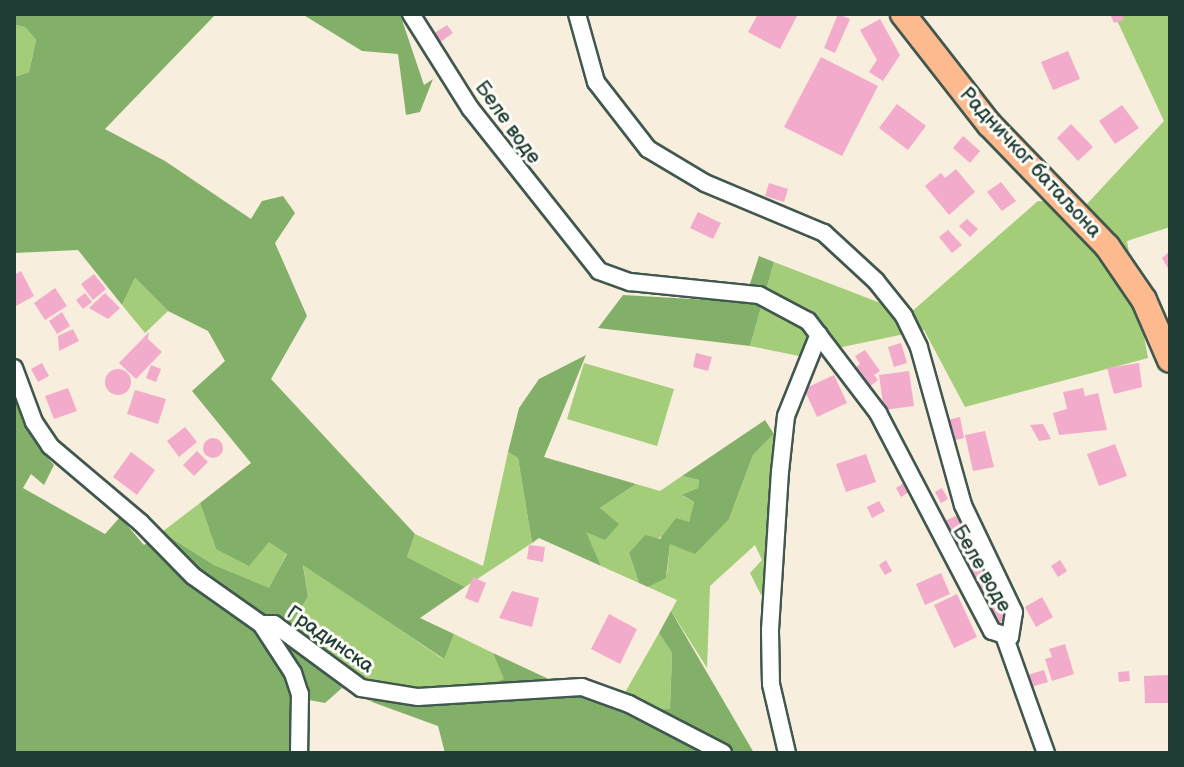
<!DOCTYPE html>
<meta charset="utf-8">
<style>
body{margin:0}
#map{position:relative;width:1184px;height:767px;overflow:hidden;background:#f8eede;font-family:"Balsamiq Sans",sans-serif}
div>[style]{position:absolute}
.green>*{inset:0;background:#a4cd79}
.forest>*{inset:0;background:#83b069}
.building>*{inset:0;background:#f2abca}
.round{border-radius:50%}
.roads{filter:drop-shadow(2px 0 #40584e) drop-shadow(-2px 0 #40584e) drop-shadow(0 2px #40584e) drop-shadow(0 -2px #40584e)}
.street>*{height:16px;margin:-8px;padding:0 8px;transform-origin:8px;border-radius:8px;background:#fff}
.primary>*{height:24px;margin:-12px;padding:0 12px;transform-origin:12px;border-radius:12px;background:#fcba8e}
span{translate:-50% -50%;white-space:nowrap;text-align:center;line-height:1.15;-webkit-text-stroke:6px #fdfcf7;paint-order:stroke}
.street-label{font-size:20px;color:#1f3d34}
.frame{position:absolute;inset:0;border:16px solid #1f3d34;pointer-events:none}
</style>
<div id="map">
<div class="green">
<i style="clip-path:polygon(1114px 14px,1170px 14px,1170px 227px,1127px 241px,1148px 358px,965px 407px,924px 330px,799px 356px,750px 346px,774px 262px,909px 314px,1038px 201px,1086px 205px,1164px 121px)"></i>
<i style="clip-path:polygon(14px 25px,25px 27px,36px 40px,29px 72px,14px 77px)"></i>
<i style="clip-path:polygon(135px 278px,168px 311px,145px 333px,122px 305px)"></i>
<i style="clip-path:polygon(584px 363px,674px 389px,657px 446px,567px 419px)"></i>
<i style="clip-path:polygon(774px 434px,778px 582px,761px 595px,750px 573px,762px 560px,755px 545px,710px 586px,707px 668px,671px 611px,677px 600px,648px 587px,667px 574px,670px 544px,729px 519px,753px 455px)"></i>
<i style="clip-path:polygon(508px 452px,518px 458px,532px 543px,465px 587px,407px 557px,415px 534px,483px 566px)"></i>
<i style="clip-path:polygon(682px 476px,699px 480px,698px 488px,683px 496px,694px 502px,689px 523px,629px 553px,639px 583px,601px 566px,585px 531px,600px 508px,636px 484px,660px 491px)"></i>
<i style="clip-path:polygon(200px 503px,216px 549px,269px 541px,287px 553px,269px 589px,214px 565px,162px 532px)"></i>
<i style="clip-path:polygon(303px 564px,443px 659px,454px 634px,493px 653px,505px 679px,444px 699px,380px 685px,372px 702px,342px 688px,289px 624px,308px 597px)"></i>
<i style="clip-path:polygon(659px 633px,672px 653px,670px 709px,615px 710px)"></i>
</div>
<div class="forest">
<i style="clip-path:polygon(14px 14px,216px 14px,105px 129px,165px 161px,251px 219px,262px 201px,283px 196px,295px 213px,275px 243px,307px 316px,271px 379px,415px 534px,407px 557px,465px 587px,420px 618px,454px 634px,444px 659px,303px 565px,308px 597px,290px 624px,342px 688px,325px 703px,309px 700px,310px 753px,14px 753px,14px 394px,56px 439px,42px 452px,54px 465px,44px 485px,31px 474px,23px 488px,105px 534px,120px 517px,144px 545px,162px 532px,214px 565px,269px 588px,287px 554px,269px 542px,249px 566px,216px 549px,200px 503px,251px 463px,192px 391px,225px 361px,208px 331px,168px 311px,135px 278px,122px 305px,78px 250px,14px 253px,14px 77px,29px 72px,36px 40px,25px 27px,14px 25px)"></i>
<i style="clip-path:polygon(302px 14px,400px 14px,424px 85px,433px 79px,420px 112px,406px 115px,398px 54px,362px 51px)"></i>
<i style="clip-path:polygon(759px 256px,774px 262px,750px 346px,598px 328px,623px 295px,744px 302px)"></i>
<i style="clip-path:polygon(586px 355px,544px 457px,636px 484px,600px 508px,619px 524px,605px 540px,586px 532px,601px 566px,539px 538px,532px 543px,518px 458px,508px 452px,519px 408px,539px 379px)"></i>
<i style="clip-path:polygon(765px 420px,774px 434px,753px 455px,729px 519px,695px 554px,670px 544px,666px 578px,648px 587px,639px 583px,629px 553px,645px 535px,660px 539px,676px 518px,689px 522px,694px 502px,682px 495px,698px 488px,699px 480px,682px 476px)"></i>
<i style="clip-path:polygon(671px 611px,754px 753px,445px 753px,438px 726px,372px 702px,380px 685px,444px 699px,504px 679px,493px 653px,615px 710px,670px 709px,672px 653px,659px 633px)"></i>
</div>
<div class="building">
<i style="clip-path:polygon(758px 14px,797px 16px,780px 49px,748px 32px)"></i>
<i style="clip-path:polygon(838px 14px,850px 19px,835px 53px,824px 48px)"></i>
<i style="clip-path:polygon(1110px 14px,1122px 14px,1124px 20px,1114px 23px)"></i>
<i style="clip-path:polygon(880px 19px,900px 55px,883px 81px,869px 72px,877px 60px,860px 30px)"></i>
<i style="clip-path:polygon(447px 25px,453px 33px,439px 43px,433px 34px)"></i>
<i style="clip-path:polygon(1068px 51px,1080px 79px,1053px 90px,1041px 62px)"></i>
<i style="clip-path:polygon(821px 57px,878px 86px,842px 156px,784px 127px)"></i>
<i style="clip-path:polygon(897px 104px,926px 126px,908px 150px,879px 128px)"></i>
<i style="clip-path:polygon(1122px 105px,1139px 128px,1115px 144px,1099px 121px)"></i>
<i style="clip-path:polygon(1071px 124px,1093px 147px,1078px 161px,1057px 138px)"></i>
<i style="clip-path:polygon(963px 136px,980px 151px,970px 163px,953px 148px)"></i>
<i style="clip-path:polygon(956px 169px,975px 192px,949px 215px,925px 186px,941px 173px,945px 178px)"></i>
<i style="clip-path:polygon(1001px 182px,1016px 201px,1002px 211px,987px 192px)"></i>
<i style="clip-path:polygon(769px 183px,788px 189px,784px 202px,765px 196px)"></i>
<i style="clip-path:polygon(698px 212px,721px 223px,713px 239px,690px 228px)"></i>
<i style="clip-path:polygon(967px 219px,978px 229px,970px 237px,959px 226px)"></i>
<i style="clip-path:polygon(948px 230px,962px 245px,952px 253px,939px 237px)"></i>
<i style="clip-path:polygon(1170px 251px,1170px 272px,1162px 258px)"></i>
<i style="clip-path:polygon(21px 271px,34px 296px,14px 307px,14px 275px)"></i>
<i style="clip-path:polygon(94px 274px,106px 289px,93px 300px,81px 284px)"></i>
<i style="clip-path:polygon(55px 288px,67px 306px,45px 320px,34px 303px)"></i>
<i style="clip-path:polygon(85px 293px,92px 302px,83px 309px,76px 300px)"></i>
<i style="clip-path:polygon(105px 293px,120px 308px,108px 319px,89px 308px)"></i>
<i style="clip-path:polygon(62px 312px,70px 326px,57px 334px,49px 321px)"></i>
<i style="clip-path:polygon(73px 329px,79px 341px,59px 351px,58px 336px)"></i>
<i style="clip-path:polygon(149px 332px,148px 339px,162px 352px,136px 379px,119px 363px)"></i>
<i style="clip-path:polygon(901px 343px,907px 363px,894px 367px,888px 347px)"></i>
<i style="clip-path:polygon(865px 350px,880px 371px,874px 375px,878px 380px,869px 387px,856px 367px,860px 364px,855px 356px)"></i>
<i style="clip-path:polygon(696px 353px,712px 357px,708px 371px,693px 367px)"></i>
<i style="clip-path:polygon(42px 363px,49px 376px,38px 382px,31px 369px)"></i>
<i style="clip-path:polygon(1139px 363px,1142px 387px,1114px 394px,1107px 368px)"></i>
<i style="clip-path:polygon(151px 365px,161px 369px,156px 382px,146px 378px)"></i>
<i class="round" style="left:105px;top:369px;width:26px;height:26px"></i>
<i style="clip-path:polygon(909px 371px,914px 406px,884px 410px,879px 375px)"></i>
<i style="clip-path:polygon(834px 375px,847px 403px,817px 417px,804px 389px)"></i>
<i style="clip-path:polygon(68px 388px,77px 411px,54px 419px,45px 396px)"></i>
<i style="clip-path:polygon(1083px 388px,1085px 396px,1098px 393px,1107px 430px,1059px 435px,1053px 413px,1067px 409px,1063px 392px)"></i>
<i style="clip-path:polygon(135px 390px,166px 399px,158px 424px,127px 414px)"></i>
<i style="clip-path:polygon(960px 417px,964px 438px,951px 441px,947px 420px)"></i>
<i style="clip-path:polygon(1043px 424px,1051px 439px,1039px 441px,1030px 425px)"></i>
<i style="clip-path:polygon(185px 427px,197px 442px,179px 457px,167px 441px)"></i>
<i style="clip-path:polygon(985px 431px,994px 467px,973px 471px,965px 435px)"></i>
<i class="round" style="left:203px;top:438px;width:20px;height:20px"></i>
<i style="clip-path:polygon(1115px 444px,1127px 476px,1099px 486px,1087px 454px)"></i>
<i style="clip-path:polygon(197px 451px,208px 462px,194px 476px,183px 465px)"></i>
<i style="clip-path:polygon(131px 452px,155px 470px,137px 495px,113px 477px)"></i>
<i style="clip-path:polygon(866px 454px,876px 482px,846px 492px,836px 464px)"></i>
<i style="clip-path:polygon(904px 483px,909px 492px,901px 497px,896px 488px)"></i>
<i style="clip-path:polygon(942px 488px,948px 499px,941px 503px,935px 492px)"></i>
<i style="clip-path:polygon(879px 501px,885px 511px,872px 518px,867px 507px)"></i>
<i style="clip-path:polygon(958px 515px,975px 549px,956px 559px,938px 524px)"></i>
<i style="clip-path:polygon(529px 545px,545px 547px,543px 562px,527px 559px)"></i>
<i style="clip-path:polygon(886px 560px,892px 571px,885px 575px,879px 565px)"></i>
<i style="clip-path:polygon(1060px 560px,1067px 571px,1058px 577px,1051px 566px)"></i>
<i style="clip-path:polygon(981px 564px,994px 587px,980px 595px,967px 572px)"></i>
<i style="clip-path:polygon(941px 573px,950px 594px,925px 605px,916px 584px)"></i>
<i style="clip-path:polygon(473px 577px,486px 583px,478px 603px,465px 598px)"></i>
<i style="clip-path:polygon(512px 591px,539px 598px,532px 627px,499px 618px)"></i>
<i style="clip-path:polygon(957px 594px,977px 637px,954px 648px,934px 605px)"></i>
<i style="clip-path:polygon(1042px 597px,1053px 617px,1036px 627px,1025px 607px)"></i>
<i style="clip-path:polygon(996px 599px,1007px 618px,997px 624px,986px 605px)"></i>
<i style="clip-path:polygon(609px 614px,637px 629px,620px 664px,591px 649px)"></i>
<i style="clip-path:polygon(1065px 644px,1074px 674px,1052px 681px,1045px 659px,1052px 657px,1049px 649px)"></i>
<i style="clip-path:polygon(1044px 670px,1048px 682px,1031px 687px,1027px 675px)"></i>
<i style="clip-path:polygon(1129px 671px,1130px 681px,1119px 682px,1118px 672px)"></i>
<i style="clip-path:polygon(1169px 675px,1170px 703px,1145px 703px,1144px 676px)"></i>
</div>
<div class="roads">
<div class="street">
<i style="left:411px;top:14px;width:111px;rotate:57.9deg"></i>
<i style="left:470px;top:108px;width:208px;rotate:51.6deg"></i>
<i style="left:599px;top:271px;width:33px;rotate:20deg"></i>
<i style="left:630px;top:282px;width:130px;rotate:5.8deg"></i>
<i style="left:759px;top:295px;width:55px;rotate:28deg"></i>
<i style="left:808px;top:321px;width:116px;rotate:52.7deg"></i>
<i style="left:878px;top:413px;width:246px;rotate:62.4deg"></i>
<i style="left:992px;top:631px;width:19px;rotate:18deg"></i>
<i style="left:1010px;top:637px;width:25px;rotate:-81deg"></i>
<i style="left:1014px;top:612px;width:119px;rotate:-115.5deg"></i>
<i style="left:963px;top:505px;width:164px;rotate:-105.6deg"></i>
<i style="left:919px;top:347px;width:34px;rotate:-116deg"></i>
<i style="left:904px;top:316px;width:45px;rotate:-128.7deg"></i>
<i style="left:876px;top:281px;width:71px;rotate:-137.3deg"></i>
<i style="left:824px;top:233px;width:129px;rotate:-157.2deg"></i>
<i style="left:705px;top:183px;width:66px;rotate:-149.2deg"></i>
<i style="left:648px;top:149px;width:85px;rotate:-127.8deg"></i>
<i style="left:596px;top:82px;width:71px;rotate:-105.6deg"></i>
<i style="left:14px;top:368px;width:58px;rotate:69.7deg"></i>
<i style="left:34px;top:422px;width:29px;rotate:56deg"></i>
<i style="left:50px;top:446px;width:119px;rotate:40.2deg"></i>
<i style="left:141px;top:523px;width:74px;rotate:45.5deg"></i>
<i style="left:193px;top:576px;width:83px;rotate:35.2deg"></i>
<i style="left:261px;top:624px;width:13px"></i>
<i style="left:274px;top:624px;width:108px;rotate:36.3deg"></i>
<i style="left:361px;top:688px;width:58px;rotate:9deg"></i>
<i style="left:418px;top:697px;width:164px;rotate:-3.5deg"></i>
<i style="left:582px;top:687px;width:50px;rotate:19.9deg"></i>
<i style="left:629px;top:704px;width:106px;rotate:27.5deg"></i>
<i style="left:261px;top:624px;width:59px;rotate:56.9deg"></i>
<i style="left:293px;top:673px;width:22px;rotate:72deg"></i>
<i style="left:300px;top:694px;width:59px;rotate:91deg"></i>
<i style="left:1005px;top:638px;width:122px;rotate:70.4deg"></i>
<i style="left:787px;top:753px;width:71px;rotate:-103.1deg"></i>
<i style="left:771px;top:684px;width:54px;rotate:-91.1deg"></i>
<i style="left:770px;top:630px;width:158px;rotate:-86.4deg"></i>
<i style="left:780px;top:472px;width:56px;rotate:-83.9deg"></i>
<i style="left:786px;top:416px;width:88px;rotate:-68.1deg"></i>
</div>
<div class="primary">
<i style="left:903px;top:14px;width:140px;rotate:52deg"></i>
<i style="left:989px;top:124px;width:170px;rotate:46deg"></i>
<i style="left:1107px;top:246px;width:65px;rotate:55.6deg"></i>
<i style="left:1144px;top:300px;width:65px;rotate:66.6deg"></i>
</div>
</div>
<div class="street-label">
<span style="left:507px;top:123px;rotate:54deg">Беле воде</span>
<span style="left:1030px;top:163px;rotate:47deg">Радничког батаљона</span>
<span style="left:981px;top:569px;rotate:60deg">Беле воде</span>
<span style="left:330px;top:640px;rotate:35deg">Градинска</span>
</div>
<div class="frame"></div>
</div>
